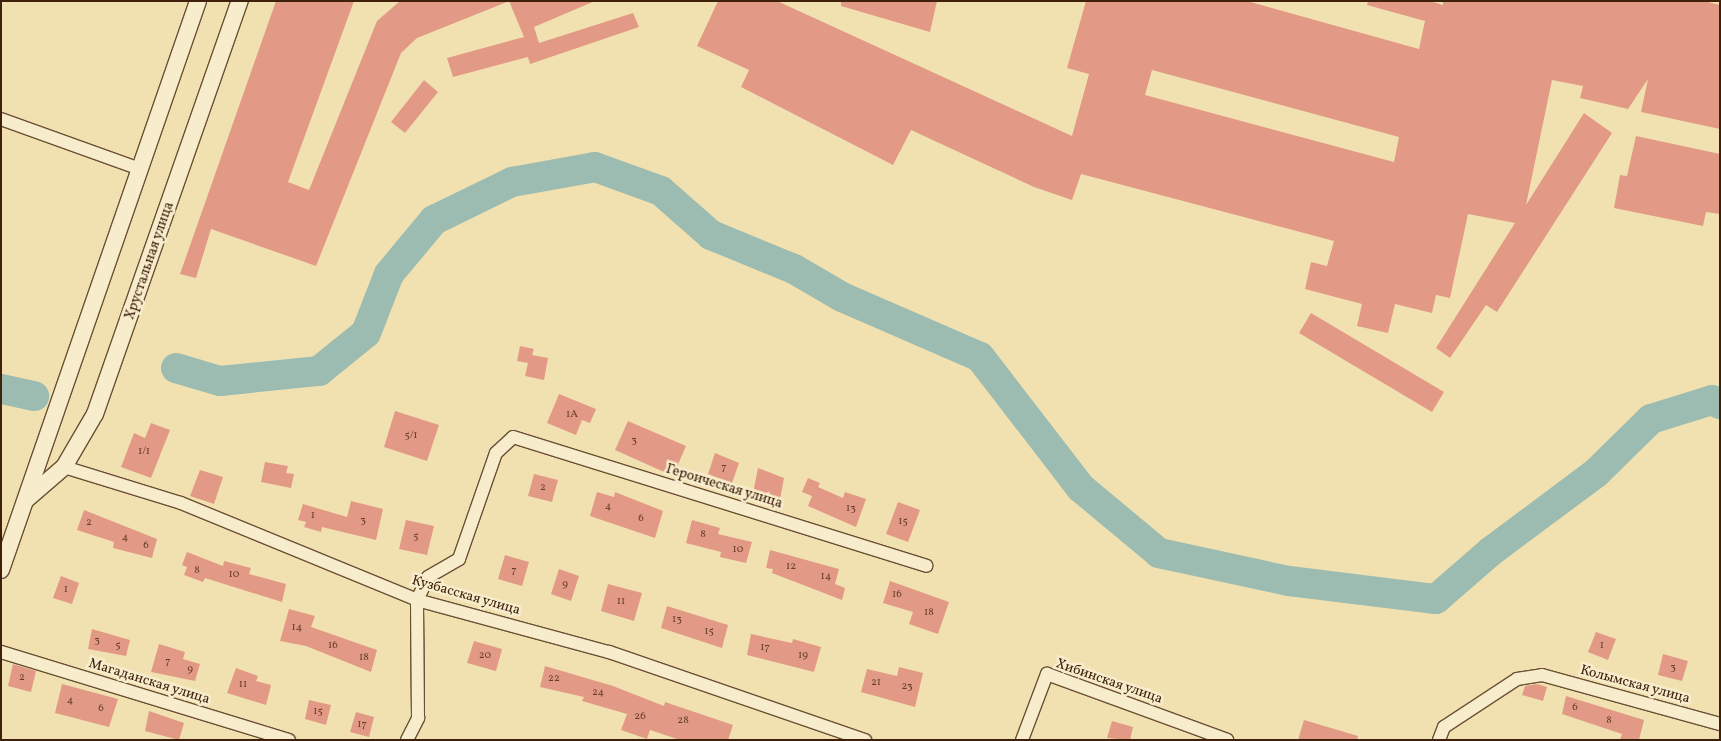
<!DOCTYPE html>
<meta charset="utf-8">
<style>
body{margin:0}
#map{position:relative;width:1721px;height:741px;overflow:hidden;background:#f2e1b0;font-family:Vollkorn,serif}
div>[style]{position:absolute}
.river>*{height:30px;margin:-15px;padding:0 15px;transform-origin:15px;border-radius:15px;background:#9cbcb1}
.building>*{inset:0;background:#e29a86}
.roads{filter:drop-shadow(1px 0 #6b5034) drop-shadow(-1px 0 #6b5034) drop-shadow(0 1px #6b5034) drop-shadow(0 -1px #6b5034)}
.minor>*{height:12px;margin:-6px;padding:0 6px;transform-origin:6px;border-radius:6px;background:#f7eccc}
.tertiary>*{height:16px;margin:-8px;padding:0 8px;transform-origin:8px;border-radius:8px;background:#f7eccc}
span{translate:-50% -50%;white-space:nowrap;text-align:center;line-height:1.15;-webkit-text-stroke:5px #f7eccc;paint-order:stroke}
.number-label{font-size:11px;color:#673e2a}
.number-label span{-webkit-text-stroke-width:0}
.street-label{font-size:14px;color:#3e200b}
.frame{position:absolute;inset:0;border:2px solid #3e200b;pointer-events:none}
</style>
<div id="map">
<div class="river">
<i style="left:176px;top:368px;width:46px;rotate:16.5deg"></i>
<i style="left:220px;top:381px;width:100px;rotate:-5.8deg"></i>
<i style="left:319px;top:371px;width:60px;rotate:-39deg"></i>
<i style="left:366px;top:333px;width:63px;rotate:-68.7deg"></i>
<i style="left:389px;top:274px;width:70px;rotate:-50.2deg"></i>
<i style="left:434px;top:220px;width:87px;rotate:-26deg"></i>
<i style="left:512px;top:182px;width:84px;rotate:-10.2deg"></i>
<i style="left:595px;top:167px;width:70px;rotate:20deg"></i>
<i style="left:661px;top:191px;width:67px;rotate:41.3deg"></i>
<i style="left:711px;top:235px;width:90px;rotate:22.3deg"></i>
<i style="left:794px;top:269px;width:56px;rotate:30.3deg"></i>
<i style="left:842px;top:297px;width:150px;rotate:23.5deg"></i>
<i style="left:980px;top:357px;width:165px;rotate:52.4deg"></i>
<i style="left:1081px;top:488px;width:102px;rotate:39.8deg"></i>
<i style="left:1159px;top:553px;width:133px;rotate:12.2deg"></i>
<i style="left:1289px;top:581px;width:148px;rotate:7deg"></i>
<i style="left:1436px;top:599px;width:72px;rotate:-41deg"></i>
<i style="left:1490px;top:552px;width:132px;rotate:-36.7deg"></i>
<i style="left:1596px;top:473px;width:77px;rotate:-44.5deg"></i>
<i style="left:1651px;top:419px;width:64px;rotate:-17.3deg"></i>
<i style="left:1712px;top:400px;width:9px;rotate:27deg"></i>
<i style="left:1px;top:389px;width:34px;rotate:12deg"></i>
</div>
<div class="building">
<i style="clip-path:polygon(276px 1px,354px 1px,288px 182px,309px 190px,377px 21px,400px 1px,507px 2px,417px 38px,401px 53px,316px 266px,211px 229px,196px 278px,180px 274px)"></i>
<i style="clip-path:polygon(509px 1px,595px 1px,534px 27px,539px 43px,633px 13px,639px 27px,530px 64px,528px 57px,453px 77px,447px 58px,524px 37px)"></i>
<i style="clip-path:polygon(evenodd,718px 1px,777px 1px,1072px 136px,1089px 74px,1067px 68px,1086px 1px,1247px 1px,1419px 49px,1425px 21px,1367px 5px,1368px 1px,1430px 1px,1443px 5px,1443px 1px,1704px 1px,1720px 5px,1720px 129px,1641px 112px,1648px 79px,1628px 109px,1580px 98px,1583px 86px,1552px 80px,1526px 205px,1584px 113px,1612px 133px,1497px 312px,1486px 305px,1450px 358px,1436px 348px,1515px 223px,1468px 214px,1450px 298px,1436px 295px,1432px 313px,1395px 304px,1388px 333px,1357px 326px,1362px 304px,1305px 289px,1311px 262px,1327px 266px,1334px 241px,1081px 174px,1072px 200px,1034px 187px,911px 130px,893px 165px,741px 87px,749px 70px,697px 46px,718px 1px,1152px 70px,1399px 137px,1394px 162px,1145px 95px,1152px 70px)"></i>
<i style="clip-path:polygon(841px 1px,937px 1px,930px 32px,841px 6px)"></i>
<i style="clip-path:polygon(424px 80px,438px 92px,405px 133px,391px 122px)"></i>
<i style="clip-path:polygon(1636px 136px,1720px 154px,1720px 214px,1706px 212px,1703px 226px,1614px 208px,1620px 175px,1627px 176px)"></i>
<i style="clip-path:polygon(1311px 313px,1444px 392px,1432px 412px,1299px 333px)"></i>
<i style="clip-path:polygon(520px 346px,534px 349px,532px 355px,548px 358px,544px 380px,525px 376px,528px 363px,517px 361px)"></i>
<i style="clip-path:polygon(559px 394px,596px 409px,590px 423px,582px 420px,576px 435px,547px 423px)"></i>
<i style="clip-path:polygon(395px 411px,439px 425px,427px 461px,384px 447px)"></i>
<i style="clip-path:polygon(628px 421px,686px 446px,673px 476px,615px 450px)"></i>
<i style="clip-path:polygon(151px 423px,170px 430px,151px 478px,121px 467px,134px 433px,145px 438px)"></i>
<i style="clip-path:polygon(715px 453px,739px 463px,732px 483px,708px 474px)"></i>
<i style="clip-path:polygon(265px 462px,288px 466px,286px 473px,294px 474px,291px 488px,261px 482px)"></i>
<i style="clip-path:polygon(758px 468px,784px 478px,780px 499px,753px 493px)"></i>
<i style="clip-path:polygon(200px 470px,223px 477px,214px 504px,190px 496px)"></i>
<i style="clip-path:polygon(534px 474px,558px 480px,552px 502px,528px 496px)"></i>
<i style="clip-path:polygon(808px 478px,820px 483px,818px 487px,843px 498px,845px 492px,866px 499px,856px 527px,808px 506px,812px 496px,802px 492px)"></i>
<i style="clip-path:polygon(597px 492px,614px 497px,615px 492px,663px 511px,655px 538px,590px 516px)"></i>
<i style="clip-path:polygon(351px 501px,383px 509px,376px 540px,322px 527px,321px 532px,304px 527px,306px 522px,298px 520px,303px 504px,347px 517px)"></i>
<i style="clip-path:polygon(898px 502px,920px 510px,908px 542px,886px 534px)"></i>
<i style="clip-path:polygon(84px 510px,157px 539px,152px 558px,113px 548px,114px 542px,77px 530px)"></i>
<i style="clip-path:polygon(406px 520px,434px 526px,427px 555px,399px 549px)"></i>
<i style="clip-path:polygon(692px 520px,720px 528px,718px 534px,752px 542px,746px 563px,720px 557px,721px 552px,686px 543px)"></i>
<i style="clip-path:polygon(770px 550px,839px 569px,835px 584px,845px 588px,842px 600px,772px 573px,773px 569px,766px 568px)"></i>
<i style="clip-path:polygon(187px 552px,223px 566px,224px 561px,251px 568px,249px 574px,286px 584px,282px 602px,205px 578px,203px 582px,184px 575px,187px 567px,182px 565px)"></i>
<i style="clip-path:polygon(505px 555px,529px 562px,522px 586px,498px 579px)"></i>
<i style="clip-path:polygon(559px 569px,579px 576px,571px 601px,551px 594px)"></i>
<i style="clip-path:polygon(61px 576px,79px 583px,72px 604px,53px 598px)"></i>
<i style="clip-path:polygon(890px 581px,949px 602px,938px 634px,909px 624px,913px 612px,883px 603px)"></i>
<i style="clip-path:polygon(608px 584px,642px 593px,634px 621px,601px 611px)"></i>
<i style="clip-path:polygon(667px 606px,728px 625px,722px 648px,661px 628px)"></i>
<i style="clip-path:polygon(289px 609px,315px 616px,311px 627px,377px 650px,371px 672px,306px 646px,280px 641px)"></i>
<i style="clip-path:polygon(92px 629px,130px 640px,126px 656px,88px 649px)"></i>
<i style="clip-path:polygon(1596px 632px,1616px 639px,1608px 660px,1588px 652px)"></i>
<i style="clip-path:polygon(751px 634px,792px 643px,793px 639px,821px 647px,814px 672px,747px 655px)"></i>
<i style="clip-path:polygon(474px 641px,502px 649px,496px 671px,467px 663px)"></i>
<i style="clip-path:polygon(159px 644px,185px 652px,183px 659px,200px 664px,195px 681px,151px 672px)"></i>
<i style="clip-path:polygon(1663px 654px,1688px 661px,1682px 681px,1658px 675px)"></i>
<i style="clip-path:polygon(13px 664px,36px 671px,31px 692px,8px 686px)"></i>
<i style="clip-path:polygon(545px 666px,613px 686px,664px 706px,665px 702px,733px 725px,728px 740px,680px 740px,650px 730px,647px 739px,621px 730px,627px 714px,582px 701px,584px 697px,540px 687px)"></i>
<i style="clip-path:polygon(899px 667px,923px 673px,915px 707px,861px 692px,867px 669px,897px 676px)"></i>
<i style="clip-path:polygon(236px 668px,258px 676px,256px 681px,271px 685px,266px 705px,227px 693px)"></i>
<i style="clip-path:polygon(62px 684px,118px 699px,109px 727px,55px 713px)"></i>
<i style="clip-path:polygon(1537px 684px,1547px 687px,1543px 701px,1522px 695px,1525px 686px)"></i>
<i style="clip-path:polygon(1566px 696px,1644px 720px,1639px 740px,1620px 740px,1622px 734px,1562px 714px)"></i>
<i style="clip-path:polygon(309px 700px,331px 705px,326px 725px,305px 719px)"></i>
<i style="clip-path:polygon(149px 711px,184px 723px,179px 740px,145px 731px)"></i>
<i style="clip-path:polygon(356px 712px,374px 717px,369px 737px,350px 732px)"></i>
<i style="clip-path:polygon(1304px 720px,1358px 736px,1357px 740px,1298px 740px)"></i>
<i style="clip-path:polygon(1112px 721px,1133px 727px,1130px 740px,1107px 738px)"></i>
</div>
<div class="roads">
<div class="minor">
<i style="left:1px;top:119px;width:148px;rotate:19.8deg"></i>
<i style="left:64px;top:467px;width:122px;rotate:17.1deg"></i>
<i style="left:181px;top:503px;width:255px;rotate:22.3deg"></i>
<i style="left:417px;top:600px;width:199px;rotate:15.2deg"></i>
<i style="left:609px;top:652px;width:271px;rotate:19deg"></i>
<i style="left:1px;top:652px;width:301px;rotate:17deg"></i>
<i style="left:407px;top:740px;width:25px;rotate:-63deg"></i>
<i style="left:418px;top:718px;width:118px;rotate:-90.5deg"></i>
<i style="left:417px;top:600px;width:25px;rotate:-64deg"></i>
<i style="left:428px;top:577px;width:36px;rotate:-30deg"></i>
<i style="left:459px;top:559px;width:112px;rotate:-70.8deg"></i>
<i style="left:496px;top:453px;width:23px;rotate:-43deg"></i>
<i style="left:513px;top:437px;width:433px;rotate:17.3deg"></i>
<i style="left:1022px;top:740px;width:71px;rotate:-69.3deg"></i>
<i style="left:1047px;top:674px;width:192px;rotate:20.1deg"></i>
<i style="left:1439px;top:740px;width:14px;rotate:-69deg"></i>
<i style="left:1444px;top:727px;width:87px;rotate:-33.3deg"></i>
<i style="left:1517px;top:679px;width:25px;rotate:-9deg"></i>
<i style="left:1542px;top:675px;width:185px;rotate:15.4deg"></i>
</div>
<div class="tertiary">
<i style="left:27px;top:499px;width:49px;rotate:-40.9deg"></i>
<i style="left:64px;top:467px;width:61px;rotate:-59.7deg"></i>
<i style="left:95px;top:414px;width:438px;rotate:-70.7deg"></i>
<i style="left:1px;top:570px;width:602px;rotate:-70.9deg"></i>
</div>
</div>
<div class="number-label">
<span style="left:572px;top:415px">1А</span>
<span style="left:411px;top:436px">5/1</span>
<span style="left:634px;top:441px">3</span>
<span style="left:144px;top:452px">1/1</span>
<span style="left:724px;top:468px">7</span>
<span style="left:543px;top:488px">2</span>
<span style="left:608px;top:507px">4</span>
<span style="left:851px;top:509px">13</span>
<span style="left:313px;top:516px">1</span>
<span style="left:641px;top:519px">6</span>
<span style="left:363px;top:521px">3</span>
<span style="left:903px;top:522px">15</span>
<span style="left:89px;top:523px">2</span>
<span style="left:703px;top:535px">8</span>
<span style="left:416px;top:537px">5</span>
<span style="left:125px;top:538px">4</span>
<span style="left:146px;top:546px">6</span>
<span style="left:738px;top:550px">10</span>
<span style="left:791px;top:567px">12</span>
<span style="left:197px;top:571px">8</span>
<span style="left:514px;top:571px">7</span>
<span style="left:234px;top:575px">10</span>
<span style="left:826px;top:577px">14</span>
<span style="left:565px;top:585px">9</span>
<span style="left:66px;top:590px">1</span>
<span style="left:897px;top:595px">16</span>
<span style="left:621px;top:602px">11</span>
<span style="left:929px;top:613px">18</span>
<span style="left:677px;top:620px">13</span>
<span style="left:297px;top:628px">14</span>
<span style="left:709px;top:632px">15</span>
<span style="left:97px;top:641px">3</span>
<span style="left:118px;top:646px">5</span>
<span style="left:333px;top:646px">16</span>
<span style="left:1602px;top:646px">1</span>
<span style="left:765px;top:648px">17</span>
<span style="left:485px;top:656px">20</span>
<span style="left:803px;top:656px">19</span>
<span style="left:364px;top:658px">18</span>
<span style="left:168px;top:662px">7</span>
<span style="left:1673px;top:668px">3</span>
<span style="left:190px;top:670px">9</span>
<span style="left:22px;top:678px">2</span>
<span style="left:554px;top:679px">22</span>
<span style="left:876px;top:683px">21</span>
<span style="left:243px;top:685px">11</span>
<span style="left:907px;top:687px">23</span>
<span style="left:598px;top:693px">24</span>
<span style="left:70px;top:701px">4</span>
<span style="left:1575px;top:708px">6</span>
<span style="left:101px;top:709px">6</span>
<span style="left:318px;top:712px">15</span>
<span style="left:640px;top:717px">26</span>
<span style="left:683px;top:721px">28</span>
<span style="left:1609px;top:721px">8</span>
<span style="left:362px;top:725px">17</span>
</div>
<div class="street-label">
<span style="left:150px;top:261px;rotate:-71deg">Хрустальная улица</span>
<span style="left:724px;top:487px;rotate:17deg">Героическая улица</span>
<span style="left:466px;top:596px;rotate:16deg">Кузбасская улица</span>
<span style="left:149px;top:682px;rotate:17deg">Магаданская улица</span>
<span style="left:1109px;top:682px;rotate:19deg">Хибинская улица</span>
<span style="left:1635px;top:685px;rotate:15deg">Колымская улица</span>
</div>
<div class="frame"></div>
</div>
